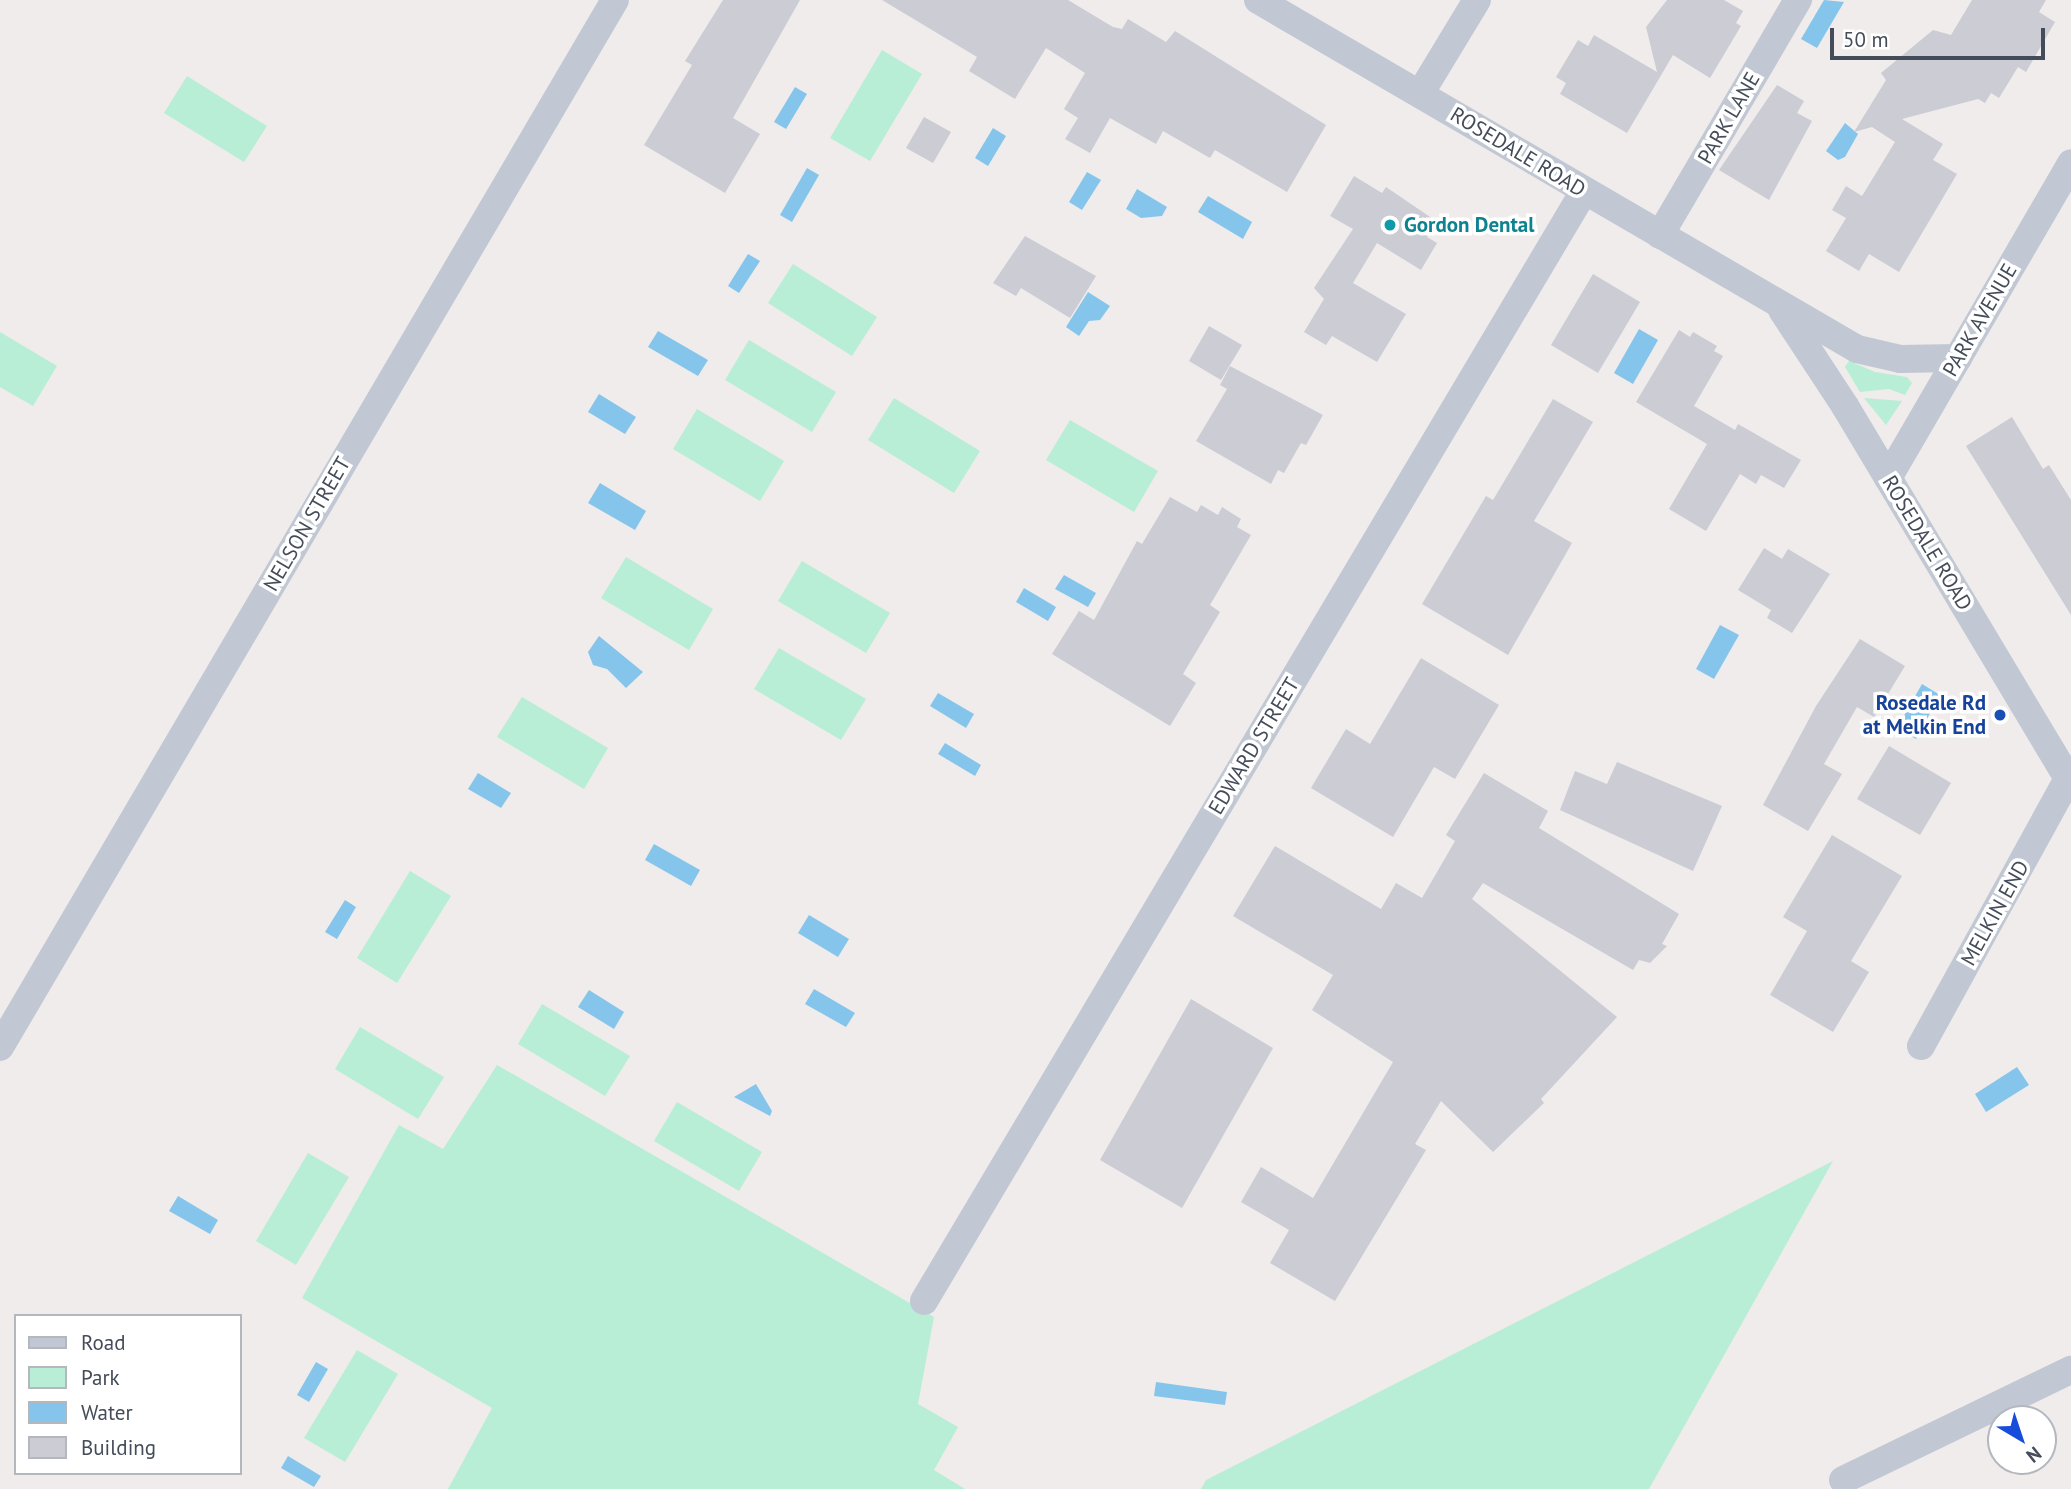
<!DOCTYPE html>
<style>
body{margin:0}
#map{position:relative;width:2071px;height:1489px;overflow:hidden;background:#efeceb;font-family:"PT Sans",sans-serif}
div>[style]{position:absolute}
.green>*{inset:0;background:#b8eed6}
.water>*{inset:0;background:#85c5eb}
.building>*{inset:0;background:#cbccd4}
.minor>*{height:28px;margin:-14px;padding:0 14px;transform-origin:14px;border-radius:14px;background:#c1c8d3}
.dots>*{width:19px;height:19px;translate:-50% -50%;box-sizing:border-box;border:4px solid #fff;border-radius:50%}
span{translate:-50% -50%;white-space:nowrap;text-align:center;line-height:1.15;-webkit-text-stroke:7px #fff;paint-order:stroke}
.street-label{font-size:21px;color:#444c59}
.culture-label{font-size:21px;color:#0d838f;font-weight:700}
.left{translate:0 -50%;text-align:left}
.transit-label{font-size:21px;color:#164399;font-weight:700}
.right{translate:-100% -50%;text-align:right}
.legend{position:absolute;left:14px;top:1314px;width:228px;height:161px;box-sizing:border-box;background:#fff;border:2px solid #b4b7bd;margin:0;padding:9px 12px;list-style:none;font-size:21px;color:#444c59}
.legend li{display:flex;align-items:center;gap:14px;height:35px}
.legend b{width:35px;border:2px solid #b4b7bd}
.north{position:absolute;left:1987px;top:1405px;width:70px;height:70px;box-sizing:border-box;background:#fff;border:2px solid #b4b7bd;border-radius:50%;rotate:141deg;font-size:19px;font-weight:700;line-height:28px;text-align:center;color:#444c59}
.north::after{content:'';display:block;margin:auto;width:24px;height:32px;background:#184ddc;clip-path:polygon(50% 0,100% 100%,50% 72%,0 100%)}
.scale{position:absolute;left:1830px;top:28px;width:215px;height:32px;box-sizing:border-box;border:4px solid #444c59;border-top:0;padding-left:9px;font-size:21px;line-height:24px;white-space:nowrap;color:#444c59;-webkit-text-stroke:5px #fff;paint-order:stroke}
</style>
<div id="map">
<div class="green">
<i style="clip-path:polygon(882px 50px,922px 74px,870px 161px,830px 138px)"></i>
<i style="clip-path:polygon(187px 76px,267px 126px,244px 162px,164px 113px)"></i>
<i style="clip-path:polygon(793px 264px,877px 317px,852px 356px,768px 303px)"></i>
<i style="clip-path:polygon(0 332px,57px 366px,33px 406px,0 387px)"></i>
<i style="clip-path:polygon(749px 340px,836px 392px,812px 432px,725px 380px)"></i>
<i style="clip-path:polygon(1849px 361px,1875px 372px,1907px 377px,1912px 383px,1905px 395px,1889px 389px,1860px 392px,1845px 367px)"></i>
<i style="clip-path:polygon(894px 398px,980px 451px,954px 493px,868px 440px)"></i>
<i style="clip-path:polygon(1864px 398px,1902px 401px,1886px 425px)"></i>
<i style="clip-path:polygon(697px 409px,784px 461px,760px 501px,673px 449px)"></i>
<i style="clip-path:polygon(1070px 420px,1158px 471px,1134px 512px,1046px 460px)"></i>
<i style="clip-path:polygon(626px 557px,713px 609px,689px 650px,601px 598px)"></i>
<i style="clip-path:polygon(802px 561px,890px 613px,866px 653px,778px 601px)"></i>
<i style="clip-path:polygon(779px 648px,866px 699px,841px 740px,754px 689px)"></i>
<i style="clip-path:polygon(522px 697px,608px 748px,584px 789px,497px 737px)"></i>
<i style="clip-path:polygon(410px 871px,451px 896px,397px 983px,357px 958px)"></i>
<i style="clip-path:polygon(542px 1004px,630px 1056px,605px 1096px,518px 1044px)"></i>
<i style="clip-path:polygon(360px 1027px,444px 1077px,418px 1119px,335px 1069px)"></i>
<i style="clip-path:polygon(497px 1065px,934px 1317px,918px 1404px,958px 1427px,934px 1470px,965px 1489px,448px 1489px,492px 1408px,302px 1298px,399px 1125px,443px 1149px)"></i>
<i style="clip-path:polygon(677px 1102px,762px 1152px,739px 1191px,654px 1141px)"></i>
<i style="clip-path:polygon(308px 1153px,349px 1177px,296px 1265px,256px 1241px)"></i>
<i style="clip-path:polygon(1833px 1161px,1649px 1489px,1201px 1489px,1206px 1480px)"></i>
<i style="clip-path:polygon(357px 1350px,398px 1374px,345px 1462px,304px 1438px)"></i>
</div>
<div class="water">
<i style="clip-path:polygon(1824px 0,1844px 2px,1817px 48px,1801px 39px)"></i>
<i style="clip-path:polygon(795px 87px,807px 94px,786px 129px,774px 122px)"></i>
<i style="clip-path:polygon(1845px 123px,1858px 134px,1845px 157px,1838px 160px,1826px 151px)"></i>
<i style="clip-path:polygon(993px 128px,1006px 136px,988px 166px,975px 158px)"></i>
<i style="clip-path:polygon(807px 168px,819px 175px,792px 222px,780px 215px)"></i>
<i style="clip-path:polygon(1087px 172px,1101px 180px,1082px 210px,1069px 202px)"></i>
<i style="clip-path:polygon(1137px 189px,1167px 207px,1162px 216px,1141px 218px,1126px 209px)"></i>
<i style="clip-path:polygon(1208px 196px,1252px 222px,1243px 239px,1198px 212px)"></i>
<i style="clip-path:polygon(748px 254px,760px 261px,739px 293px,728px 286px)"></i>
<i style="clip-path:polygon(1088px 292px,1110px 306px,1100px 320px,1089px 321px,1079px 336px,1066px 327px)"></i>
<i style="clip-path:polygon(1639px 329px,1658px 340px,1633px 384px,1614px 373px)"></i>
<i style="clip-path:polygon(658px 331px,708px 360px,698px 376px,648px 347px)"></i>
<i style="clip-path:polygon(599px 394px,636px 417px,625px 434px,588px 412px)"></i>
<i style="clip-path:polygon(600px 483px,646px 511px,635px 530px,588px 503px)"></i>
<i style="clip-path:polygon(1064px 575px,1096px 593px,1088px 607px,1055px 589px)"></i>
<i style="clip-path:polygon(1024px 588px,1056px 607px,1048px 621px,1016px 602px)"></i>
<i style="clip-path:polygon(1720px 625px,1739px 635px,1714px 679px,1696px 669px)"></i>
<i style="clip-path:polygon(599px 636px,643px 672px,626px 688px,607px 669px,593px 665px,588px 652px)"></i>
<i style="clip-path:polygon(1922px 684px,1940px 695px,1916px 739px,1897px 728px)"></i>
<i style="clip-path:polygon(938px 693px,974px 714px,966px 728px,930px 706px)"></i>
<i style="clip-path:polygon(945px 743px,981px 765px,975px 776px,938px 754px)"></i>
<i style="clip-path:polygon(478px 773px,511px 793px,501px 808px,468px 789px)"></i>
<i style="clip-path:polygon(654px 844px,700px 870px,691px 886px,645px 860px)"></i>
<i style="clip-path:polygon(345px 900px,356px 907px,337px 939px,325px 932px)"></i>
<i style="clip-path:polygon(809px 915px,849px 939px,838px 957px,798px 933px)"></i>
<i style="clip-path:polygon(814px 989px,855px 1013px,846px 1027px,805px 1004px)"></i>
<i style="clip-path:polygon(589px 990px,624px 1012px,614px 1029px,578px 1007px)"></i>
<i style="clip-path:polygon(2017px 1067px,2029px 1085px,1986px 1112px,1975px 1094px)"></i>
<i style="clip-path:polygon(756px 1084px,772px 1111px,770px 1116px,734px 1097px)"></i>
<i style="clip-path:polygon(178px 1196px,218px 1220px,210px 1234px,169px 1211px)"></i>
<i style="clip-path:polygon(316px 1362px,328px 1369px,309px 1402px,297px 1395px)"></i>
<i style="clip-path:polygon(1156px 1382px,1227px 1392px,1225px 1405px,1154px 1396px)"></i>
<i style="clip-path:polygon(288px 1456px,321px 1476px,314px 1487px,281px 1468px)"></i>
</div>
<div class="building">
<i style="clip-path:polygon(723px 0,800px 0,733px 118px,760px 134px,725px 193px,644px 145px,692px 65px,685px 61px)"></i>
<i style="clip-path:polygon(882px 0,1068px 0,1113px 27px,1122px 29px,1128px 19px,1166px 42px,1175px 31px,1326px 125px,1287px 192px,1215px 150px,1210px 158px,1163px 131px,1156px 144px,1110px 118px,1090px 153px,1065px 139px,1078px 118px,1064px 109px,1085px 73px,1046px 48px,1015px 99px,969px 71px,977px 57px)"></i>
<i style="clip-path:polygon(1667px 0,1724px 0,1743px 11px,1736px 23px,1741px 26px,1710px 78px,1673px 55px,1627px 133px,1560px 94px,1566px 83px,1556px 77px,1578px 40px,1588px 46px,1594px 35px,1657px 72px,1646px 27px)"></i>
<i style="clip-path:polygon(1972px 0,2046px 0,2039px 12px,2055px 22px,2026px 72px,2018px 67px,1999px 98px,1991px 93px,1985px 103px,1978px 99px,1902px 119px,1943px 144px,1933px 160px,1957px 174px,1899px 272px,1869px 254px,1859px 271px,1826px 251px,1846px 218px,1832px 210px,1846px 186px,1862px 196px,1895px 142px,1872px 127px,1854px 132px,1886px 80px,1881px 73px,1933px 30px,1951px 35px)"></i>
<i style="clip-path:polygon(1777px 85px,1804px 101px,1797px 113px,1812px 121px,1769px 200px,1719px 170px)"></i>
<i style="clip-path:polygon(924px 117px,951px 132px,933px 163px,906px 148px)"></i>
<i style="clip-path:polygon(1354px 176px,1382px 193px,1386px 187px,1436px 221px,1427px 237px,1437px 243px,1421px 270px,1377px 243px,1353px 283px,1406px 314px,1377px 362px,1332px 336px,1326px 345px,1304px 332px,1324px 299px,1314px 288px,1353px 229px,1330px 216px)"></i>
<i style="clip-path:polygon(1025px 236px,1096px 276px,1070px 318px,1021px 288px,1016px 296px,993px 283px)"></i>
<i style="clip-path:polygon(1593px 274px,1640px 302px,1598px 373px,1551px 345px)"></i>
<i style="clip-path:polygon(1209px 326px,1242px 345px,1221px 380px,1189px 361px)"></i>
<i style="clip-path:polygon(1679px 330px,1690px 337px,1693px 332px,1717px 346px,1714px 351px,1723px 356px,1694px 406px,1735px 430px,1738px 424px,1801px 460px,1784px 488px,1761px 475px,1756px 484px,1740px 474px,1706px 531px,1669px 509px,1707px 444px,1636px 402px)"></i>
<i style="clip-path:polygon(1230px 366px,1323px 415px,1306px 445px,1301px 443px,1284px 473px,1278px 470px,1271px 484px,1196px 441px,1227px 389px,1220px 385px)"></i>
<i style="clip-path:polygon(1553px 399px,1593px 422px,1534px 521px,1572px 543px,1508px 655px,1422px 604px,1486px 496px,1493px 500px)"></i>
<i style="clip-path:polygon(2012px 417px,2043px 469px,2049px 465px,2071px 500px,2071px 615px,1966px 446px)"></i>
<i style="clip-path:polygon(1170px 497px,1197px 512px,1201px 505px,1218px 515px,1222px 507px,1241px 519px,1237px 527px,1251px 535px,1210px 605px,1220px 612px,1183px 674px,1196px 683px,1170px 726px,1052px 654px,1079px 611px,1094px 620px,1137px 541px,1142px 544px)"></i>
<i style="clip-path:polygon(1764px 548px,1782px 559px,1788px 549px,1830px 574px,1792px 633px,1767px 618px,1771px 610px,1738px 590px)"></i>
<i style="clip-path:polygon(1860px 639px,1905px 666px,1874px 717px,1857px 707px,1824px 764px,1842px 774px,1808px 831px,1763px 805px,1816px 706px)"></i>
<i style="clip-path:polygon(1421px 658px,1499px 705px,1455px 779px,1434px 767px,1393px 837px,1311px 788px,1346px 729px,1370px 744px)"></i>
<i style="clip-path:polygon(1889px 746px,1951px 783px,1920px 835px,1857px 799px)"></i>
<i style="clip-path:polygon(1617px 762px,1722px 806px,1693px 871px,1560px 810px,1575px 771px,1607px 784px)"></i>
<i style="clip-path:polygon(1484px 773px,1548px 811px,1539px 828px,1679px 914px,1662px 944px,1667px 946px,1650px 963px,1639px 960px,1633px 970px,1483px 883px,1472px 899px,1617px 1017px,1541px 1099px,1544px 1103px,1493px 1152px,1441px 1101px,1415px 1144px,1426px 1150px,1335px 1301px,1270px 1263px,1289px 1230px,1241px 1202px,1261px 1167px,1313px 1198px,1393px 1062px,1312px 1010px,1333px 975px,1233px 916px,1275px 846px,1381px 909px,1396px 883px,1422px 898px,1455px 841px,1446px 835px)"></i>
<i style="clip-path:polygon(1832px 835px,1902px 876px,1851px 961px,1869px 972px,1833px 1032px,1770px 995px,1807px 931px,1783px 917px)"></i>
<i style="clip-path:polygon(1191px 999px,1273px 1048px,1182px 1208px,1100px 1160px)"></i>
</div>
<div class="minor">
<i style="left:1258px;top:0;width:693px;rotate:30.23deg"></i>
<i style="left:1857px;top:349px;width:44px;rotate:13.1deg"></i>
<i style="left:1900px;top:359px;width:58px;rotate:-1deg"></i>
<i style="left:1420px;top:94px;width:110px;rotate:-58.8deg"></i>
<i style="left:1660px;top:235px;width:273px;rotate:-59.6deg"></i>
<i style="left:1782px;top:310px;width:115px;rotate:56.7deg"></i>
<i style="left:1845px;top:406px;width:440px;rotate:59.1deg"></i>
<i style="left:1888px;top:478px;width:364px;rotate:-59.8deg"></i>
<i style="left:1921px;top:1046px;width:305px;rotate:-61.2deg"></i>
<i style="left:0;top:1047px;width:1214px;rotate:-59.57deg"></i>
<i style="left:924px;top:1301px;width:1291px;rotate:-59.26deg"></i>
<i style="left:1843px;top:1480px;width:253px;rotate:-25.8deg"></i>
</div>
<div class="dots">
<i style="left:1390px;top:225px;background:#0f9aa8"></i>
<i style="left:2000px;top:715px;background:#1a4fb4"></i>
</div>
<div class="street-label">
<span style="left:1729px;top:118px;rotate:-60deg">PARK LANE</span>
<span style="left:1518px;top:152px;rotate:31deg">ROSEDALE ROAD</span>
<span style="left:1980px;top:320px;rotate:-60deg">PARK AVENUE</span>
<span style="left:307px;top:524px;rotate:-60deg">NELSON STREET</span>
<span style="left:1927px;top:543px;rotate:59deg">ROSEDALE ROAD</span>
<span style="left:1254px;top:746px;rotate:-59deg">EDWARD STREET</span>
<span style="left:1995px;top:913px;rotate:-61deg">MELKIN END</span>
</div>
<div class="culture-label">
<span class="left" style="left:1404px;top:225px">Gordon Dental</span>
</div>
<div class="transit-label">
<span class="right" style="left:1986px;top:715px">Rosedale Rd<br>at Melkin End</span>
</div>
<ul class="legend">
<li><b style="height:9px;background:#c1c8d3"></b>Road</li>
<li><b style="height:19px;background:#b8eed6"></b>Park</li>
<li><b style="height:19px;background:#85c5eb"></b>Water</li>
<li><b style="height:19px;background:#cbccd4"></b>Building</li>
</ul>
<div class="north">N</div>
<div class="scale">50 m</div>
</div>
